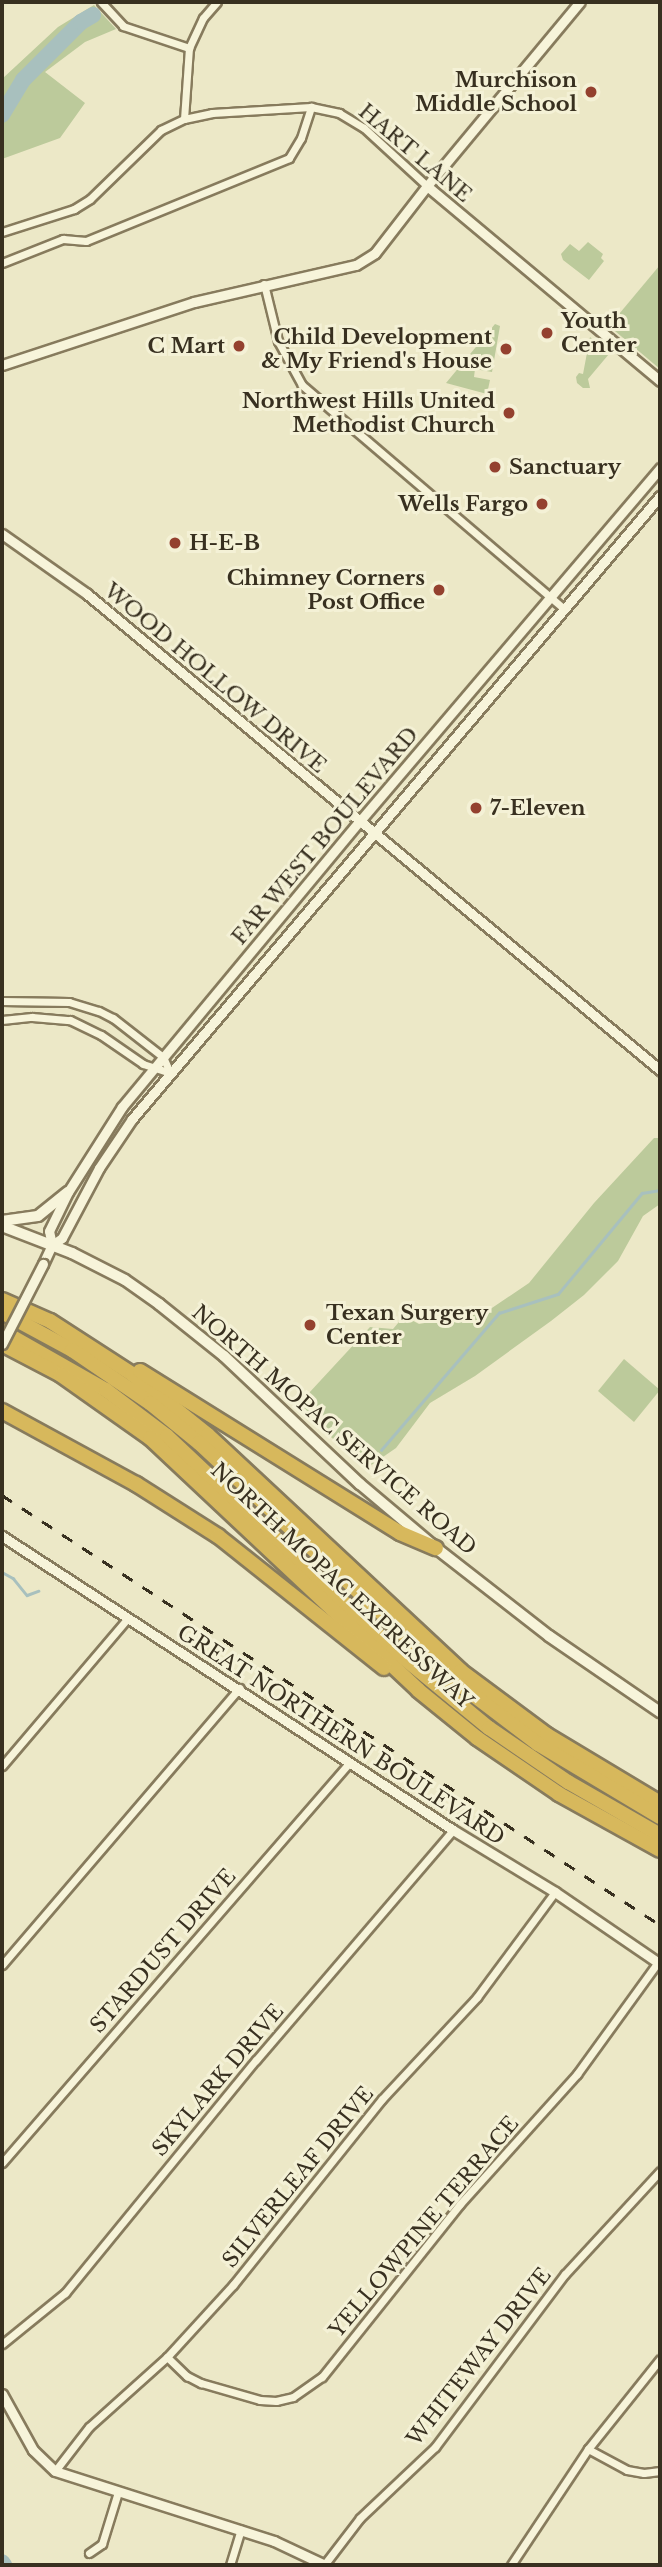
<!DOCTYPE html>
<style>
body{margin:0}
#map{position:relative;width:662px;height:2567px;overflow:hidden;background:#ece8c7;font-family:"Libre Baskerville",serif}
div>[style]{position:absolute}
.green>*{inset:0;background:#bcca9b}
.stream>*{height:2.5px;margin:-1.25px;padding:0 1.25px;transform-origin:1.25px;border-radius:1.25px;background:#a8c0be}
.river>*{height:16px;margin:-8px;padding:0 8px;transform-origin:8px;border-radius:8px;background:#a8c0be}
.roads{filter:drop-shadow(2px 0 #877b5d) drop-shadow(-2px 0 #877b5d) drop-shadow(0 2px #877b5d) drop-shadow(0 -2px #877b5d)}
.minor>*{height:7px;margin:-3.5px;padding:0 3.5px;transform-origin:3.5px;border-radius:3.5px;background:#f7f4da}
.tertiary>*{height:9px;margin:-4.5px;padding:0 4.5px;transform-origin:4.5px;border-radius:4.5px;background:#f7f4da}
.secondary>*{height:10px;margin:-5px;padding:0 5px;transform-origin:5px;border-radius:5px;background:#f7f4da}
.motorway>*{height:14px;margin:-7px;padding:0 7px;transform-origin:7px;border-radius:7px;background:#d7b85c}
.rail>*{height:2.5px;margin-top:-1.25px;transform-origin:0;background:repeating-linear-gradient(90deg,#383020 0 12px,transparent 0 24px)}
.bridges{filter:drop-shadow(2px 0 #877b5d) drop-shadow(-2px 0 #877b5d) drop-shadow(0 2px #877b5d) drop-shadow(0 -2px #877b5d)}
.tertiary-bridge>*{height:9px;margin:-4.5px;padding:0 4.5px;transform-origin:4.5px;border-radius:4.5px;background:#f7f4da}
.dots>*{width:19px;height:19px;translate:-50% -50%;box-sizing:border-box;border:4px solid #f4f1d6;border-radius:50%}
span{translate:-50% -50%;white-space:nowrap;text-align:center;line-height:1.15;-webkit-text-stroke:6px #f4f1d6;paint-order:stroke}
.poi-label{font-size:21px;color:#383020;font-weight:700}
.right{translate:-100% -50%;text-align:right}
.left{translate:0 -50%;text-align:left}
.street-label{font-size:21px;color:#383020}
.frame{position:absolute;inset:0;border:4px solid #383020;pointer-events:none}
</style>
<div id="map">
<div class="green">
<i style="clip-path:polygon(94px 5px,116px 29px,85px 42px,45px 72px,85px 103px,60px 138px,2px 159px,2px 79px,58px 27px)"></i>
<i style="clip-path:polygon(588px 242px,603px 254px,601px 258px,604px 261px,589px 280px,563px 260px,561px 254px,570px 244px,579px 251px)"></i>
<i style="clip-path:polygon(660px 265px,660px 369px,609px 326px)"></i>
<i style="clip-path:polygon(495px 324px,500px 326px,492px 372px,475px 369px,474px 377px,490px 380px,487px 394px,446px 383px)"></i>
<i style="clip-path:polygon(590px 337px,609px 354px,588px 379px,590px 388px,583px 388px,577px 383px,576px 377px,579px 373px,583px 374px)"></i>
<i style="clip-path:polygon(654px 1138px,660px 1138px,660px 1204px,643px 1216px,618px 1261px,584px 1295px,551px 1321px,475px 1376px,430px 1403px,396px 1448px,367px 1468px,296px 1407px,370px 1327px,393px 1329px,404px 1316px,419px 1324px,486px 1312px,529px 1283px,594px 1203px)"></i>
<i style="clip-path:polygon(624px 1359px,660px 1390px,634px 1422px,598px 1391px)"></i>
</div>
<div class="stream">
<i style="left:381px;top:1450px;width:181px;rotate:-49.3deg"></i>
<i style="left:499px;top:1313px;width:62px;rotate:-17.9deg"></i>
<i style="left:558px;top:1294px;width:131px;rotate:-50.3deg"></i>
<i style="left:642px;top:1193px;width:18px;rotate:-9deg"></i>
<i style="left:2px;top:1572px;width:13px;rotate:29deg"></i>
<i style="left:13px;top:1578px;width:22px;rotate:51deg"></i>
<i style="left:27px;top:1595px;width:12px;rotate:-20deg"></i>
</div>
<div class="river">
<i style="left:2px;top:115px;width:41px;rotate:-59deg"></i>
<i style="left:23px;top:80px;width:82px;rotate:-45deg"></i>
<i style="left:81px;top:22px;width:14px;rotate:-30deg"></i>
<i style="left:2px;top:2562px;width:4px;rotate:56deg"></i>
</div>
<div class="roads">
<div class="minor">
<i style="left:101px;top:2px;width:33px;rotate:47deg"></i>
<i style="left:123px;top:26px;width:70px;rotate:18.4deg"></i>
<i style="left:184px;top:119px;width:71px;rotate:-86deg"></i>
<i style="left:189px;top:48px;width:33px;rotate:-65deg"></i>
<i style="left:203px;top:18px;width:21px;rotate:-49deg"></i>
<i style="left:2px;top:232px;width:76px;rotate:-17.7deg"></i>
<i style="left:74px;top:209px;width:19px;rotate:-32deg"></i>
<i style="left:90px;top:199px;width:99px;rotate:-44.2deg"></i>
<i style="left:161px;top:130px;width:25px;rotate:-26deg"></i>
<i style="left:184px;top:119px;width:29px;rotate:-12deg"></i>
<i style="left:212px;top:113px;width:99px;rotate:-3.5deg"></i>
<i style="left:311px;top:107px;width:29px;rotate:12deg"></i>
<i style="left:339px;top:113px;width:29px;rotate:31deg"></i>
<i style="left:364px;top:128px;width:86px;rotate:42.6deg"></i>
<i style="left:2px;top:263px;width:66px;rotate:-21.5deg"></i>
<i style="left:63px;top:239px;width:23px;rotate:5deg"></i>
<i style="left:86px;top:241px;width:219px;rotate:-22.2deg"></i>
<i style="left:289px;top:158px;width:23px;rotate:-59deg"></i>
<i style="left:301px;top:138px;width:33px;rotate:-72deg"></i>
<i style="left:264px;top:284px;width:59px;rotate:76.2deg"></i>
<i style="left:278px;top:341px;width:50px;rotate:61.4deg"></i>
<i style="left:302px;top:385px;width:345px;rotate:40.5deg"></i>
<i style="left:2px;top:1001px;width:67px;rotate:0.9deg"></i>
<i style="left:69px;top:1002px;width:31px;rotate:17deg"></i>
<i style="left:99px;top:1011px;width:16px;rotate:27deg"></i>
<i style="left:113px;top:1018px;width:63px;rotate:38deg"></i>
<i style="left:163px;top:1057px;width:17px;rotate:66deg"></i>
<i style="left:2px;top:1020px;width:30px;rotate:-6deg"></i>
<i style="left:32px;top:1017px;width:38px;rotate:5deg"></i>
<i style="left:70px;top:1020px;width:34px;rotate:26deg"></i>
<i style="left:101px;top:1035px;width:51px;rotate:34.6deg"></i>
<i style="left:143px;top:1064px;width:28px;rotate:18deg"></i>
<i style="left:2px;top:1766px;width:194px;rotate:-49.6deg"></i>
<i style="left:2px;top:1965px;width:365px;rotate:-49.4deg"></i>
<i style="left:2px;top:2163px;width:531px;rotate:-49.05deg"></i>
<i style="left:2px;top:2344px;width:81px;rotate:-39deg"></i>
<i style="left:65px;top:2293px;width:301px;rotate:-50.7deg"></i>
<i style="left:256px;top:2060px;width:303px;rotate:-49.4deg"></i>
<i style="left:167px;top:2357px;width:28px;rotate:44deg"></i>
<i style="left:187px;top:2376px;width:16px;rotate:27deg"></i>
<i style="left:201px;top:2383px;width:61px;rotate:16.1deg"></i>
<i style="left:260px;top:2400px;width:16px;rotate:4deg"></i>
<i style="left:276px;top:2401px;width:17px;rotate:-13deg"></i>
<i style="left:293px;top:2397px;width:35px;rotate:-35deg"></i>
<i style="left:322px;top:2377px;width:221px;rotate:-51.4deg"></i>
<i style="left:460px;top:2204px;width:175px;rotate:-48deg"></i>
<i style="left:577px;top:2074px;width:138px;rotate:-54.1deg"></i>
<i style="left:588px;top:2449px;width:44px;rotate:28.3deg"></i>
<i style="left:627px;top:2470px;width:17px;rotate:10deg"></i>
<i style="left:644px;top:2473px;width:16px;rotate:-7deg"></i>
<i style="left:55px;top:2471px;width:56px;rotate:-52.3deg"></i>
<i style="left:89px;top:2427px;width:105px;rotate:-41.9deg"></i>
<i style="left:167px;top:2357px;width:98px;rotate:-47.5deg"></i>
<i style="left:233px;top:2285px;width:238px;rotate:-51.3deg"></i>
<i style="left:382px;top:2099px;width:139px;rotate:-47deg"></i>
<i style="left:477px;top:1997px;width:131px;rotate:-53.4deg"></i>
<i style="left:89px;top:2553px;width:16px;rotate:-35deg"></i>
<i style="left:102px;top:2544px;width:54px;rotate:-72.9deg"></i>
<i style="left:230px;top:2565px;width:37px;rotate:-73deg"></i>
<i style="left:324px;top:2565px;width:59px;rotate:-52.5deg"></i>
<i style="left:360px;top:2518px;width:103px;rotate:-43.4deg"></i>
<i style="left:435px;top:2447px;width:216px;rotate:-53.1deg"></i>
<i style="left:565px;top:2274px;width:140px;rotate:-47.3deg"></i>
<i style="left:511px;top:2565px;width:139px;rotate:-56.4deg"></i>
<i style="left:588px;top:2449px;width:115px;rotate:-51.3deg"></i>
</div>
<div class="tertiary">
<i style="left:427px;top:186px;width:304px;rotate:39.9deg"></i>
<i style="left:2px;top:365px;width:202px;rotate:-18.2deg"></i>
<i style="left:194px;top:302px;width:166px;rotate:-12.9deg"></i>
<i style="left:356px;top:265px;width:22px;rotate:-32deg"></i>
<i style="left:375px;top:253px;width:85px;rotate:-52.2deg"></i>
<i style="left:427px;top:186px;width:239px;rotate:-50.3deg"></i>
<i style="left:2px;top:534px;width:104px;rotate:35.2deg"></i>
<i style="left:87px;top:594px;width:745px;rotate:39.72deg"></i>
<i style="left:52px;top:1245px;width:14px;rotate:-102deg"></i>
<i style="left:49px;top:1231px;width:43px;rotate:-64deg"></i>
<i style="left:68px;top:1192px;width:101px;rotate:-57.6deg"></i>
<i style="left:122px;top:1107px;width:371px;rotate:-50.3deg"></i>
<i style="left:359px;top:822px;width:465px;rotate:-49.6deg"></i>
<i style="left:43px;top:1264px;width:21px;rotate:-65deg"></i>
<i style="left:52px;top:1245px;width:12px;rotate:-35deg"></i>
<i style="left:62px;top:1238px;width:79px;rotate:-62.1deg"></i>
<i style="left:99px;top:1168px;width:59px;rotate:-56deg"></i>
<i style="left:132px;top:1119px;width:817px;rotate:-49.72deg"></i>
<i style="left:2px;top:1536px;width:538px;rotate:33.1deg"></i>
<i style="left:453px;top:1830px;width:119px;rotate:31.3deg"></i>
<i style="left:555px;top:1892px;width:127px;rotate:34.4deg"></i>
<i style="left:2px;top:2394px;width:64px;rotate:61deg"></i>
<i style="left:33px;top:2450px;width:30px;rotate:44deg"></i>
<i style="left:55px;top:2471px;width:230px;rotate:17.7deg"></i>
<i style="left:274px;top:2541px;width:56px;rotate:25.2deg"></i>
</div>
<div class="secondary">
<i style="left:2px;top:1221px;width:36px;rotate:-8deg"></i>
<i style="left:38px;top:1216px;width:38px;rotate:-39deg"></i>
<i style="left:2px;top:1226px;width:75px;rotate:21.1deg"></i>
<i style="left:72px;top:1253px;width:59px;rotate:27deg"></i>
<i style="left:125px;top:1280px;width:42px;rotate:35.2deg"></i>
<i style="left:159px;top:1304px;width:83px;rotate:38.7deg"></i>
<i style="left:224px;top:1356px;width:187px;rotate:43.3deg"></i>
<i style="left:360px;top:1484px;width:99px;rotate:40.1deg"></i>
<i style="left:436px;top:1548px;width:143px;rotate:37.9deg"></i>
<i style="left:549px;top:1636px;width:135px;rotate:34.4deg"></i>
</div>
<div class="motorway">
<i style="left:2px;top:1300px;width:52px;rotate:23.6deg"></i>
<i style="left:50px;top:1321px;width:98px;rotate:32.9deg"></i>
<i style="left:132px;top:1374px;width:97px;rotate:38.8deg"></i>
<i style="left:208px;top:1435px;width:346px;rotate:43deg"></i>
<i style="left:461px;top:1671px;width:107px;rotate:36.7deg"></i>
<i style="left:547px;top:1735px;width:132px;rotate:31deg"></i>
<i style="left:2px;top:1312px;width:80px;rotate:28.5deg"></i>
<i style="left:72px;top:1350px;width:94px;rotate:34.2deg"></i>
<i style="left:150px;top:1403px;width:63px;rotate:39.2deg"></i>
<i style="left:199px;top:1443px;width:345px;rotate:43deg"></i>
<i style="left:451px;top:1678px;width:109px;rotate:37.2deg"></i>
<i style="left:538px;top:1744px;width:142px;rotate:30.9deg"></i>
<i style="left:2px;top:1331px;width:120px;rotate:29.6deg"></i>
<i style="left:106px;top:1390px;width:76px;rotate:37deg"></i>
<i style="left:167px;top:1436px;width:311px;rotate:43.3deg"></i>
<i style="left:393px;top:1649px;width:124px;rotate:39.5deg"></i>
<i style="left:489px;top:1728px;width:96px;rotate:34.4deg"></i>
<i style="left:568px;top:1782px;width:106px;rotate:29.9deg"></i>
<i style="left:2px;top:1344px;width:67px;rotate:27.7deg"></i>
<i style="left:61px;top:1375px;width:109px;rotate:35.3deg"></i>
<i style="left:150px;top:1438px;width:368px;rotate:43.2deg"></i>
<i style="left:418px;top:1690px;width:76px;rotate:39.1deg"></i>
<i style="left:477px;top:1738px;width:99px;rotate:34.3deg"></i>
<i style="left:559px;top:1794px;width:115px;rotate:29deg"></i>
<i style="left:140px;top:1371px;width:306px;rotate:31.9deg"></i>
<i style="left:400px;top:1533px;width:39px;rotate:23deg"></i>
<i style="left:2px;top:1411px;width:153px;rotate:28.6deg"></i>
<i style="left:136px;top:1484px;width:97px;rotate:32.4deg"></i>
<i style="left:218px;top:1536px;width:212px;rotate:38.5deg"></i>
</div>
</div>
<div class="rail">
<i style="left:2px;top:1495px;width:786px;rotate:33.16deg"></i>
</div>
<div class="bridges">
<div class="tertiary-bridge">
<i style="left:2px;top:1344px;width:90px;rotate:-62.9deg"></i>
</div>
</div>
<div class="dots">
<i style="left:591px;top:92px;background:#94412f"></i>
<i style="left:547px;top:333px;background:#94412f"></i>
<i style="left:239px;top:346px;background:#94412f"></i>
<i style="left:506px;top:349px;background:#94412f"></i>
<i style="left:509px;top:413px;background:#94412f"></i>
<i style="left:495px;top:467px;background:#94412f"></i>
<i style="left:542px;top:504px;background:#94412f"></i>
<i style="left:175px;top:543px;background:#94412f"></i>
<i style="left:439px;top:590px;background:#94412f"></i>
<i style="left:476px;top:808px;background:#94412f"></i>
<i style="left:310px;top:1325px;background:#94412f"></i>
</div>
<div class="poi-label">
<span class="right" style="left:577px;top:92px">Murchison<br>Middle School</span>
<span class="left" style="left:561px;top:333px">Youth<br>Center</span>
<span class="right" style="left:492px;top:349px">Child Development<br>&amp; My Friend's House</span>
<span class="right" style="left:225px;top:346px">C Mart</span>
<span class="right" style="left:495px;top:413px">Northwest Hills United<br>Methodist Church</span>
<span class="left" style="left:509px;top:467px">Sanctuary</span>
<span class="right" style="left:528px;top:504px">Wells Fargo</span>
<span class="left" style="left:189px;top:543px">H-E-B</span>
<span class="right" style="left:425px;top:590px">Chimney Corners<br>Post Office</span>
<span class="left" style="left:490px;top:808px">7-Eleven</span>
<span class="left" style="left:326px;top:1325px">Texan Surgery<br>Center</span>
</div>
<div class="street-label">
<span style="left:415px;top:153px;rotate:40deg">HART LANE</span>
<span style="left:215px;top:678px;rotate:40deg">WOOD HOLLOW DRIVE</span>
<span style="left:325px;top:836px;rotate:-50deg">FAR WEST BOULEVARD</span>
<span style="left:334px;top:1430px;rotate:41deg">NORTH MOPAC SERVICE ROAD</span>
<span style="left:342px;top:1586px;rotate:43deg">NORTH MOPAC EXPRESSWAY</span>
<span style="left:341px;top:1735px;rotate:33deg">GREAT NORTHERN BOULEVARD</span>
<span style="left:163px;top:1951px;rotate:-49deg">STARDUST DRIVE</span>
<span style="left:218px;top:2080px;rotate:-50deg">SKYLARK DRIVE</span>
<span style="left:298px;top:2177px;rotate:-51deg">SILVERLEAF DRIVE</span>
<span style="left:424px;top:2227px;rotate:-50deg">YELLOWPINE TERRACE</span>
<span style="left:479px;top:2357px;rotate:-52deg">WHITEWAY DRIVE</span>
</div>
<div class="frame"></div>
</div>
